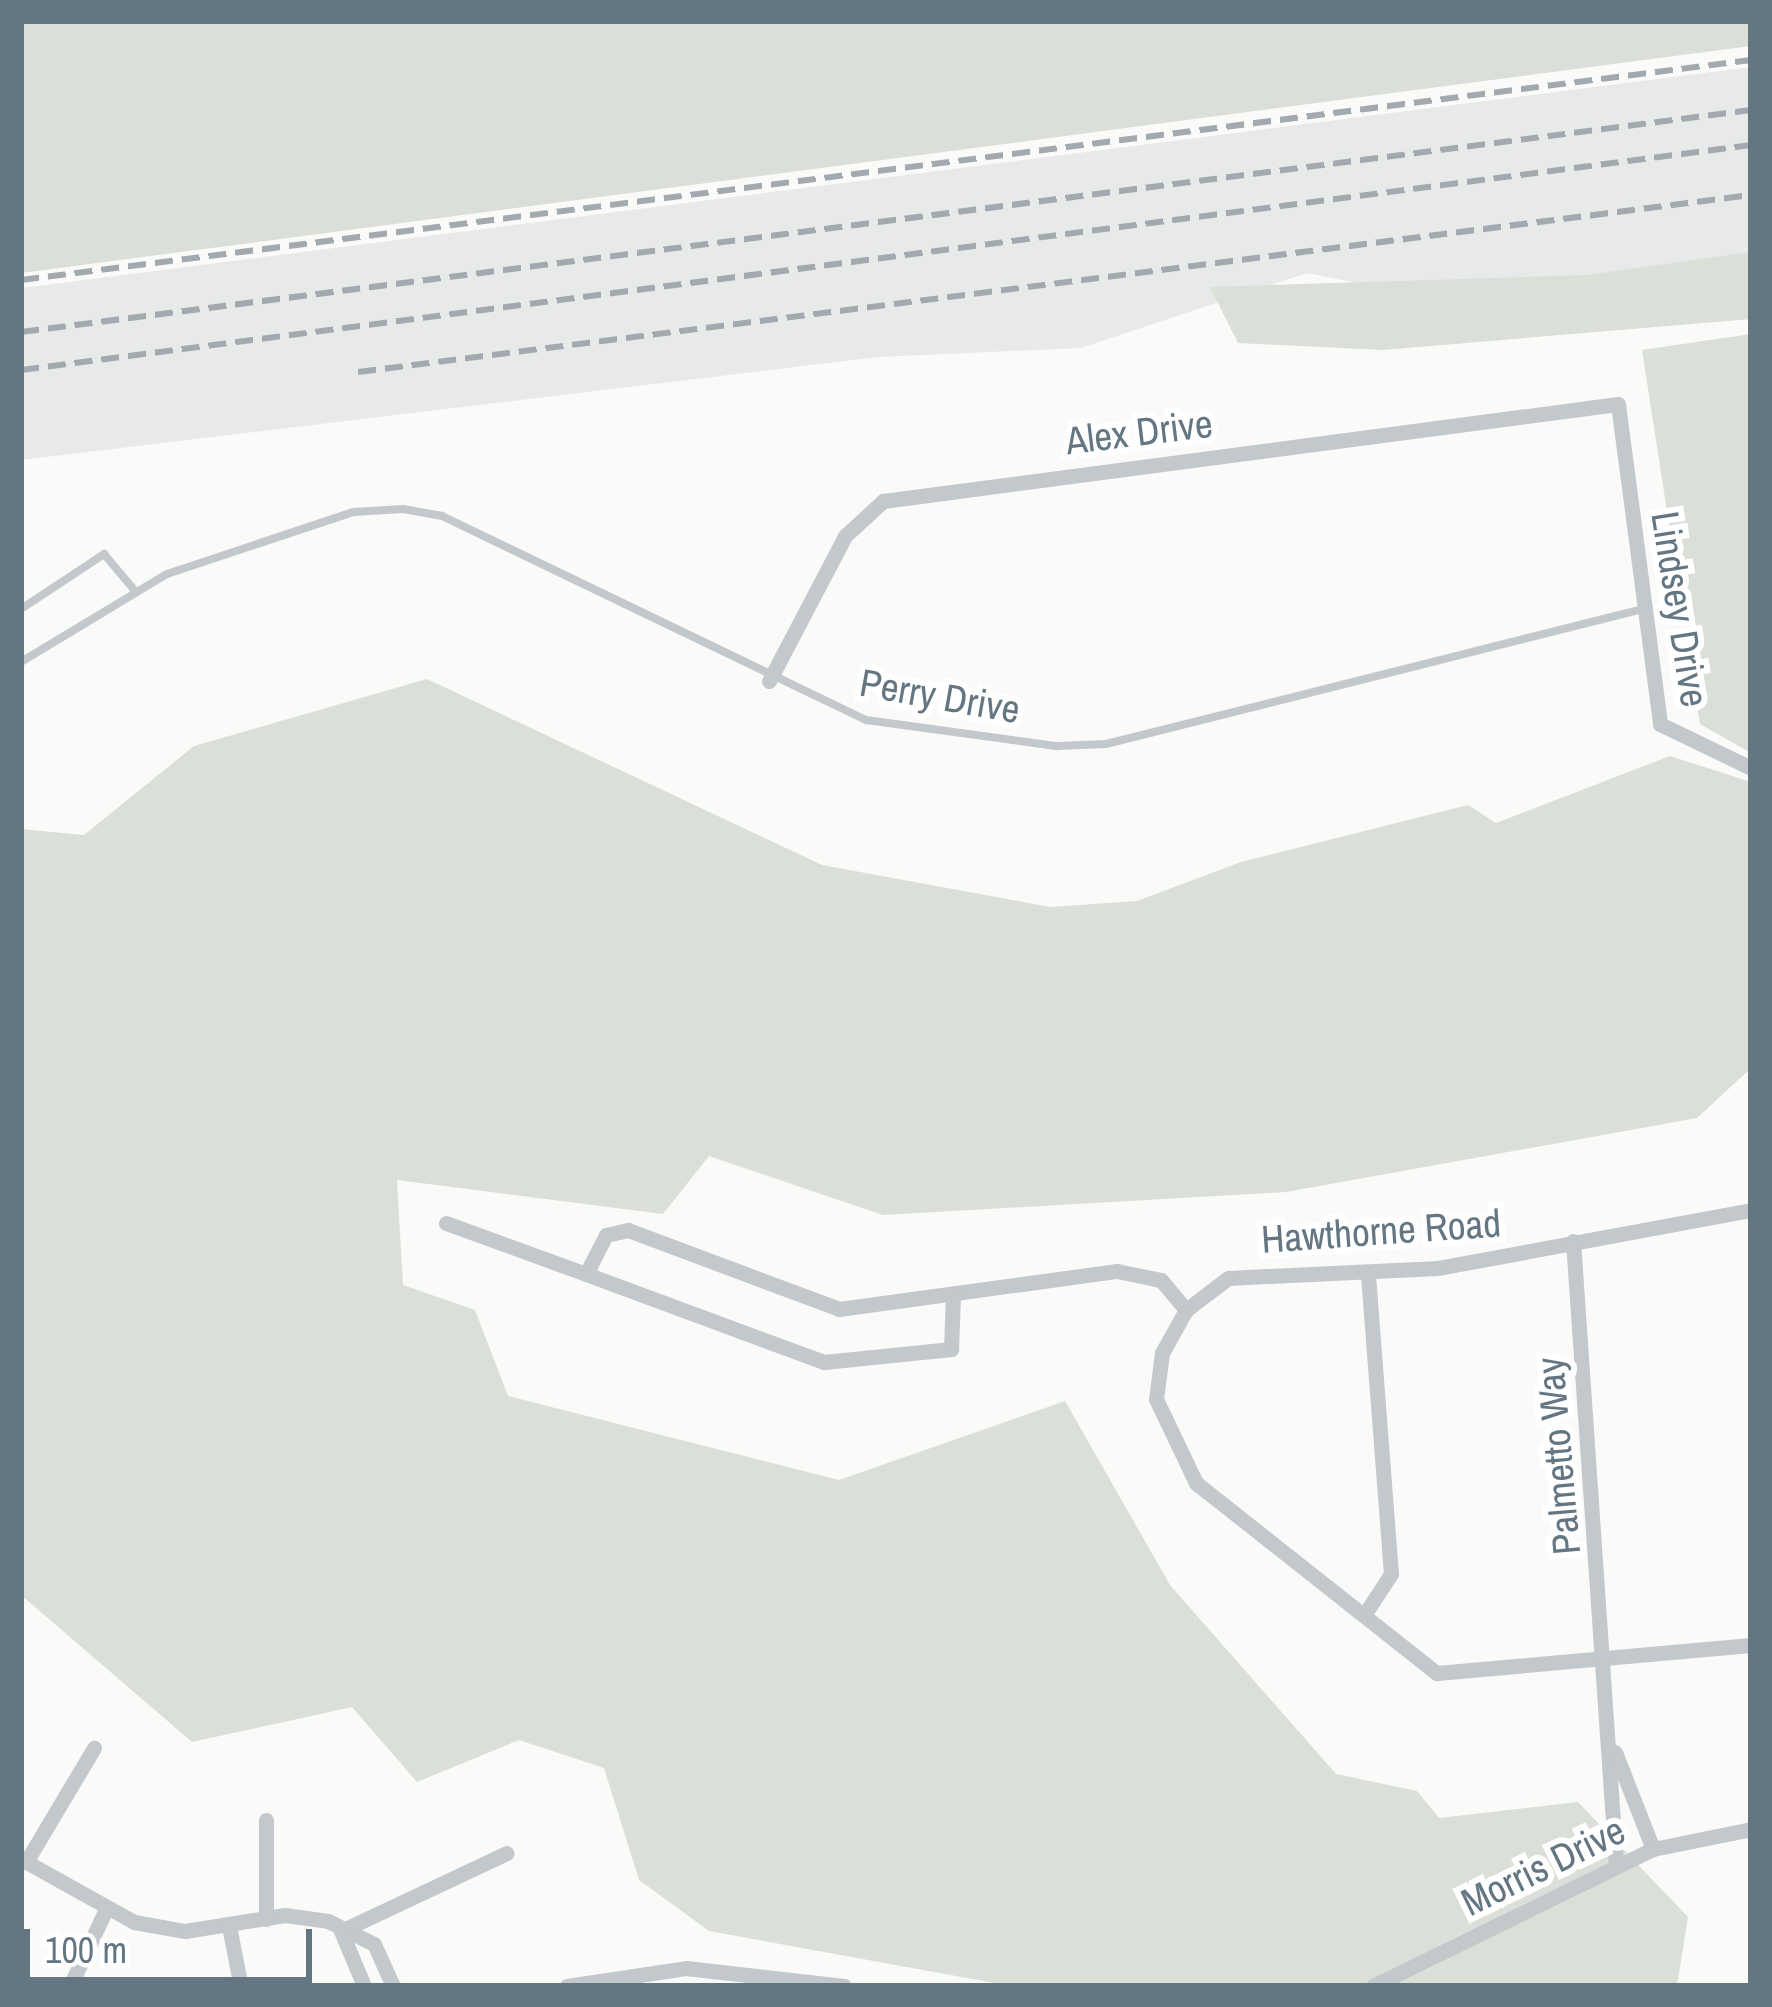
<!DOCTYPE html>
<style>
body{margin:0}
#map{position:relative;width:1772px;height:2007px;overflow:hidden;background:#fafaf8;font-family:"Archivo Narrow",sans-serif}
div>[style]{position:absolute}
.built>*{inset:0;background:#e8e9e9}
.green>*{inset:0;background:#dadfd7}
.lane>*{height:8px;margin:-4px;padding:0 4px;transform-origin:4px;border-radius:4px;background:#c3c8cc}
.street>*{height:15px;margin:-7.5px;padding:0 7.5px;transform-origin:7.5px;border-radius:7.5px;background:#c3c8cc}
.rail>*{height:6px;margin-top:-3px;transform-origin:0;background:repeating-linear-gradient(90deg,#a2aab0 0 18px,transparent 0 27px)}
span{translate:-50% -50%;white-space:nowrap;text-align:center;line-height:1.15;-webkit-text-stroke:12px #fff;paint-order:stroke}
.street-label{font-size:39px;color:#657683}
.frame{position:absolute;inset:0;border:24px solid #657683;pointer-events:none}
.scale{position:absolute;left:24px;top:1929px;width:288px;height:54px;box-sizing:border-box;border:6px solid #657683;border-top:0;padding-left:15px;font-size:36px;line-height:42px;white-space:nowrap;color:#657683;-webkit-text-stroke:9px #fff;paint-order:stroke}
</style>
<div id="map">
<div class="built">
<i style="clip-path:polygon(1751px 67px,1751px 254px,1424px 296px,1307px 273px,1081px 348px,878px 357px,21px 460px,21px 288px)"></i>
</div>
<div class="green">
<i style="clip-path:polygon(21px 21px,1751px 21px,1751px 46px,21px 273px)"></i>
<i style="clip-path:polygon(1751px 252px,1751px 319px,1383px 350px,1238px 343px,1210px 287px,1587px 275px)"></i>
<i style="clip-path:polygon(1751px 334px,1751px 753px,1700px 724px,1642px 350px)"></i>
<i style="clip-path:polygon(427px 679px,822px 865px,1050px 907px,1137px 901px,1241px 862px,1468px 805px,1496px 823px,1670px 756px,1751px 782px,1751px 1068px,1697px 1118px,1286px 1192px,883px 1215px,709px 1156px,663px 1214px,397px 1180px,403px 1285px,475px 1310px,508px 1396px,839px 1480px,1065px 1401px,1170px 1585px,1336px 1774px,1417px 1791px,1439px 1818px,1578px 1802px,1688px 1917px,1677px 1986px,1011px 1986px,709px 1931px,639px 1880px,604px 1768px,519px 1740px,417px 1782px,352px 1707px,192px 1742px,21px 1595px,21px 829px,84px 835px,194px 746px)"></i>
</div>
<div class="lane">
<i style="left:21px;top:609px;width:100px;rotate:-33.5deg"></i>
<i style="left:104px;top:554px;width:50px;rotate:49.9deg"></i>
<i style="left:21px;top:662px;width:170px;rotate:-31.1deg"></i>
<i style="left:167px;top:574px;width:196px;rotate:-18.4deg"></i>
<i style="left:353px;top:512px;width:50px;rotate:-3.4deg"></i>
<i style="left:403px;top:509px;width:40px;rotate:10deg"></i>
<i style="left:442px;top:516px;width:471px;rotate:25.7deg"></i>
<i style="left:866px;top:720px;width:193px;rotate:7.8deg"></i>
<i style="left:1057px;top:746px;width:49px;rotate:-2.3deg"></i>
<i style="left:1106px;top:744px;width:554px;rotate:-14.11deg"></i>
</div>
<div class="street">
<i style="left:769px;top:681px;width:164px;rotate:-62.3deg"></i>
<i style="left:845px;top:536px;width:52px;rotate:-42.6deg"></i>
<i style="left:883px;top:501px;width:741px;rotate:-7.52deg"></i>
<i style="left:1618px;top:404px;width:323px;rotate:82.5deg"></i>
<i style="left:1660px;top:724px;width:101px;rotate:25.8deg"></i>
<i style="left:1751px;top:1210px;width:318px;rotate:169.5deg"></i>
<i style="left:1438px;top:1268px;width:210px;rotate:177.3deg"></i>
<i style="left:1228px;top:1278px;width:53px;rotate:142.7deg"></i>
<i style="left:1186px;top:1310px;width:49px;rotate:119.2deg"></i>
<i style="left:1162px;top:1353px;width:46px;rotate:97.4deg"></i>
<i style="left:1156px;top:1399px;width:93px;rotate:64.5deg"></i>
<i style="left:1196px;top:1483px;width:307px;rotate:38.3deg"></i>
<i style="left:1437px;top:1673px;width:315px;rotate:-5.1deg"></i>
<i style="left:446px;top:1223px;width:149px;rotate:20deg"></i>
<i style="left:586px;top:1274px;width:44px;rotate:-62.9deg"></i>
<i style="left:606px;top:1235px;width:23px;rotate:-13deg"></i>
<i style="left:628px;top:1230px;width:225px;rotate:20.5deg"></i>
<i style="left:839px;top:1309px;width:281px;rotate:-7.8deg"></i>
<i style="left:1117px;top:1271px;width:45px;rotate:11.6deg"></i>
<i style="left:1161px;top:1280px;width:39px;rotate:50deg"></i>
<i style="left:1573px;top:1241px;width:625px;rotate:86.06deg"></i>
<i style="left:586px;top:1274px;width:254px;rotate:20.3deg"></i>
<i style="left:824px;top:1362px;width:128px;rotate:-5.8deg"></i>
<i style="left:951px;top:1349px;width:55px;rotate:-87.9deg"></i>
<i style="left:1368px;top:1609px;width:42px;rotate:-56.7deg"></i>
<i style="left:1391px;top:1574px;width:302px;rotate:-94.4deg"></i>
<i style="left:1615px;top:1752px;width:104px;rotate:68.6deg"></i>
<i style="left:21px;top:1859px;width:129px;rotate:29.1deg"></i>
<i style="left:134px;top:1922px;width:52px;rotate:10deg"></i>
<i style="left:185px;top:1931px;width:101px;rotate:-9.1deg"></i>
<i style="left:285px;top:1915px;width:43px;rotate:7.9deg"></i>
<i style="left:328px;top:1921px;width:51px;rotate:26.6deg"></i>
<i style="left:374px;top:1944px;width:46px;rotate:65.7deg"></i>
<i style="left:26px;top:1862px;width:133px;rotate:-59.2deg"></i>
<i style="left:266px;top:1919px;width:99px;rotate:-90deg"></i>
<i style="left:229px;top:1926px;width:52px;rotate:78.9deg"></i>
<i style="left:341px;top:1931px;width:183px;rotate:-25.2deg"></i>
<i style="left:341px;top:1931px;width:60px;rotate:67.3deg"></i>
<i style="left:70px;top:1986px;width:87px;rotate:-64.9deg"></i>
<i style="left:567px;top:1986px;width:120px;rotate:-8.6deg"></i>
<i style="left:686px;top:1968px;width:159px;rotate:6.5deg"></i>
<i style="left:1373px;top:1986px;width:312px;rotate:-26.1deg"></i>
<i style="left:1653px;top:1849px;width:100px;rotate:-11.5deg"></i>
</div>
<div class="rail">
<i style="left:21px;top:280px;width:1744px;rotate:-7.25deg"></i>
<i style="left:21px;top:332px;width:1744px;rotate:-7.31deg"></i>
<i style="left:21px;top:370px;width:1745px;rotate:-7.41deg"></i>
<i style="left:358px;top:372px;width:1404px;rotate:-7.24deg"></i>
</div>
<div class="street-label">
<span style="left:1139px;top:432px;rotate:-7deg">Alex Drive</span>
<span style="left:1680px;top:609px;rotate:81deg">Lindsey Drive</span>
<span style="left:940px;top:696px;rotate:10deg">Perry Drive</span>
<span style="left:1381px;top:1231px;rotate:-4deg">Hawthorne Road</span>
<span style="left:1558px;top:1456px;rotate:-95deg">Palmetto Way</span>
<span style="left:1543px;top:1866px;rotate:-26deg">Morris Drive</span>
</div>
<div class="frame"></div>
<div class="scale">100 m</div>
</div>
